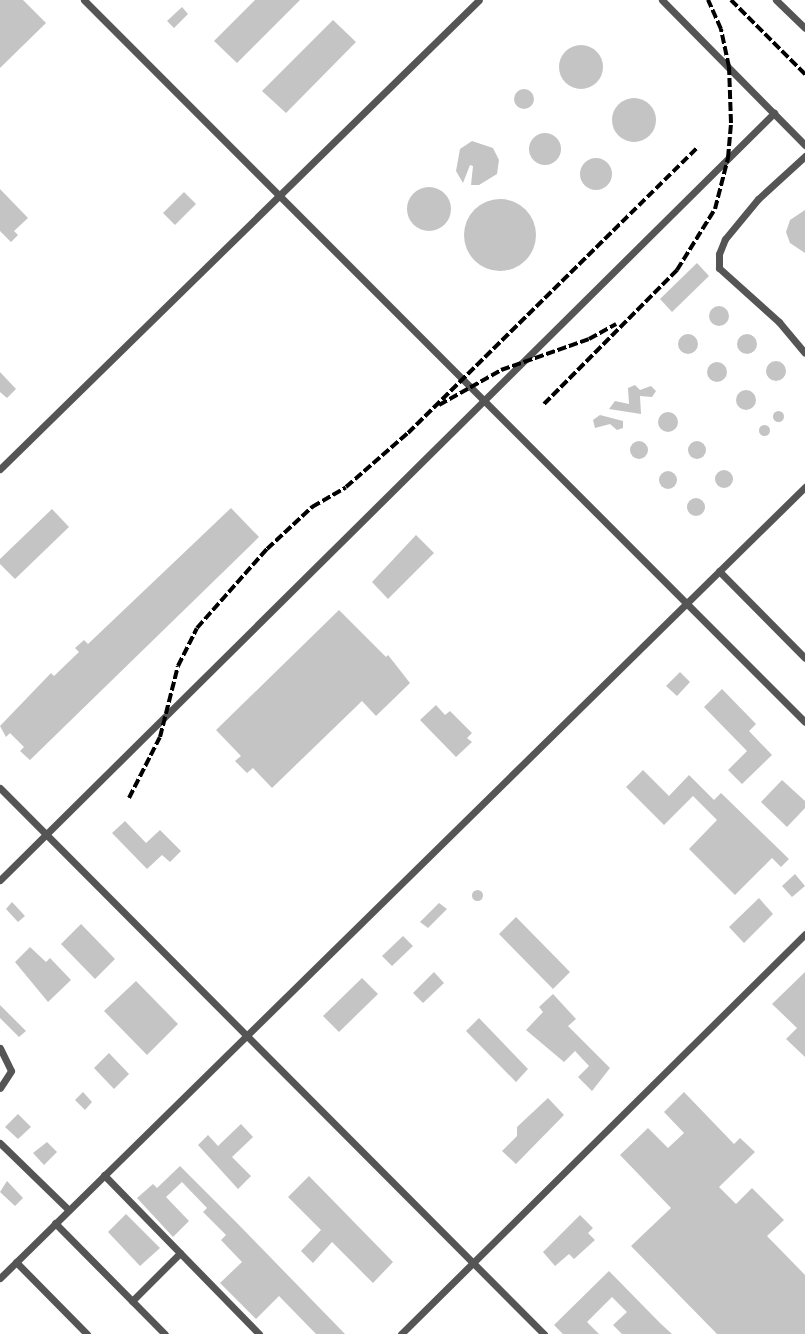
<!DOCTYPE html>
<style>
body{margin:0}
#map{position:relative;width:805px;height:1334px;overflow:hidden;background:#fff;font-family:Poppins,sans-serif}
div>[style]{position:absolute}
.building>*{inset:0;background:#c4c4c4}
.round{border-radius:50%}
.service>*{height:7px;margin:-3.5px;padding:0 3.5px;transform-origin:3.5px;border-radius:3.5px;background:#555}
.rail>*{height:4px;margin-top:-2px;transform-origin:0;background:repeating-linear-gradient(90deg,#000 0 9px,transparent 0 12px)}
span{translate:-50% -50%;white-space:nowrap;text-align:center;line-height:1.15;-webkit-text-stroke:4.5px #fff;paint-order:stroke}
</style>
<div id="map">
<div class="building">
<i style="clip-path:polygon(0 0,23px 0,46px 23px,0 68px)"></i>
<i style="clip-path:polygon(255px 0,300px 0,237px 63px,214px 41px)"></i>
<i style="clip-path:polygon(182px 7px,188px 14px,174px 28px,167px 21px)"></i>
<i style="clip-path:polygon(333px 20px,356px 42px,286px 113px,262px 91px)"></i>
<i class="round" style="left:559px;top:45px;width:44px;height:44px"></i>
<i class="round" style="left:514px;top:89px;width:20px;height:20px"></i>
<i class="round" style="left:612px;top:98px;width:44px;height:44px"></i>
<i class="round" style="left:529px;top:133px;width:32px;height:32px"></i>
<i style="clip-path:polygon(472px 141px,493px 148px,499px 160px,497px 174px,479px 185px,471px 185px,473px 166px,470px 165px,463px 183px,456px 171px,460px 149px)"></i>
<i class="round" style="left:580px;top:158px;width:32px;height:32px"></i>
<i class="round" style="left:407px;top:187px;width:44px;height:44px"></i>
<i style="clip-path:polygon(0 189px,28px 218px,14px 231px,18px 235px,11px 242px,0 231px)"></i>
<i style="clip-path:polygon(184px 192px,196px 204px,175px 225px,163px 213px)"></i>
<i class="round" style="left:464px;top:199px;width:72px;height:72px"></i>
<i style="clip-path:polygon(805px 210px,805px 253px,790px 243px,786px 232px,790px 220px)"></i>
<i style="clip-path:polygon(697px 263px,709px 276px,672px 312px,660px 299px)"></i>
<i class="round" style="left:709px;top:306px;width:20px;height:20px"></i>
<i class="round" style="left:737px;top:334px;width:20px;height:20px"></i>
<i class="round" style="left:678px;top:334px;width:20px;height:20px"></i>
<i class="round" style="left:766px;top:361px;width:20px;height:20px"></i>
<i class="round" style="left:707px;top:362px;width:20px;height:20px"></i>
<i style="clip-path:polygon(0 372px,16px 389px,7px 398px,0 392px)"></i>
<i style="clip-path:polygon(635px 385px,640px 390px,651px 386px,656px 391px,652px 397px,640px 396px,641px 414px,609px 409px,615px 401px,629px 404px,628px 388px)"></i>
<i class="round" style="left:736px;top:390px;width:20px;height:20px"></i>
<i class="round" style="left:772.5px;top:410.5px;width:11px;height:11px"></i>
<i class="round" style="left:658px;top:412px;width:20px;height:20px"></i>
<i style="clip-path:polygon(600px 415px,623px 421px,623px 428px,617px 430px,610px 424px,595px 428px,593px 420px)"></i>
<i class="round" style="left:758.5px;top:424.5px;width:11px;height:11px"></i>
<i class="round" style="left:630px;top:441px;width:18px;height:18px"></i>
<i class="round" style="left:688px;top:441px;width:18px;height:18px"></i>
<i class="round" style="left:715px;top:470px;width:18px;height:18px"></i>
<i class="round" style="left:659px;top:471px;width:18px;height:18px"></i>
<i class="round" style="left:687px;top:498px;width:18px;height:18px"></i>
<i style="clip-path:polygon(231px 508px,259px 537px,30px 760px,20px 751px,24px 747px,10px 733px,6px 737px,0 726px,51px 673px,54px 676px,79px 652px,75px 648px,84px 640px,88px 644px)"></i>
<i style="clip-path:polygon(52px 509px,69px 527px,15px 579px,0 564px,0 559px)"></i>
<i style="clip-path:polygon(416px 535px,434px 553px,388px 599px,372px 582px)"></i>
<i style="clip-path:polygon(339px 610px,386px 657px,388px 655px,410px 683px,376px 716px,362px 701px,272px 788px,253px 768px,247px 773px,235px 761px,241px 756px,216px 730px)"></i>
<i style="clip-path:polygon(680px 672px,690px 682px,677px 696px,666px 686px)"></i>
<i style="clip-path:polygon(722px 689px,756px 724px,749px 731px,772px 755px,742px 784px,728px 770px,747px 751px,704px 707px)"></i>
<i style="clip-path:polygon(436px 705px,445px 715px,450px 711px,472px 733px,467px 738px,472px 742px,456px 757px,420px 720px)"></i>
<i style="clip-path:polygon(643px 770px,669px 796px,689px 775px,714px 800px,721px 793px,789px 859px,781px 867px,772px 858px,735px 895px,689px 849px,717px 820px,693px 796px,664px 825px,626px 787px)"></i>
<i style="clip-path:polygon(782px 780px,805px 801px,805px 808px,787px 827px,761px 802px)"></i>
<i style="clip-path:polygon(125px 821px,146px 843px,160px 830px,181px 851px,170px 862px,162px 855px,147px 869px,112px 833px)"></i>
<i style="clip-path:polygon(795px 874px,805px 886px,792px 897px,782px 886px)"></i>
<i class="round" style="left:471.5px;top:889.5px;width:11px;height:11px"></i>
<i style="clip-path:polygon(759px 898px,773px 914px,744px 943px,729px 927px)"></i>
<i style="clip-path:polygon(12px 902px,25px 916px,18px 922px,6px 909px)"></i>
<i style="clip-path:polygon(439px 903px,447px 909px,428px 928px,420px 922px)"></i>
<i style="clip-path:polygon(516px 917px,570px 972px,553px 989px,499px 934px)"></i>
<i style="clip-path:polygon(81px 924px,115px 959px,95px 979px,61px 944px)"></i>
<i style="clip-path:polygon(403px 936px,413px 946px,392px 966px,382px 956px)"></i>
<i style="clip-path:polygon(30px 947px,46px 962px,50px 958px,71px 980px,48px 1002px,15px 962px)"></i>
<i style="clip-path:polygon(434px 972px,444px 983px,423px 1003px,413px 993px)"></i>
<i style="clip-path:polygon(805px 972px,805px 1057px,786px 1039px,797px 1028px,772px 1004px)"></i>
<i style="clip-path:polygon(362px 978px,378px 994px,339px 1032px,323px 1016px)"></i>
<i style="clip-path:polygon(136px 981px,178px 1024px,147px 1055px,104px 1011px)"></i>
<i style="clip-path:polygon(553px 994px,576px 1019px,568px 1026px,610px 1068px,592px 1091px,578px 1077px,589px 1066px,575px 1051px,564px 1062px,526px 1030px,543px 1012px,539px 1007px)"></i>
<i style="clip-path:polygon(0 1005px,26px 1031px,19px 1037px,0 1018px)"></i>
<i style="clip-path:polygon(479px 1018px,528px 1069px,516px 1082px,466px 1031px)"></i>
<i style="clip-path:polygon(109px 1053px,129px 1074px,114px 1089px,94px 1068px)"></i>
<i style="clip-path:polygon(83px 1092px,92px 1102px,85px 1110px,75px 1100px)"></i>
<i style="clip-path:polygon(684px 1092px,734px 1144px,740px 1138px,755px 1152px,719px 1187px,736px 1204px,752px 1188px,784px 1220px,767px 1236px,805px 1275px,805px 1334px,717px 1334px,631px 1246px,671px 1208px,620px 1155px,648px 1128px,668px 1148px,684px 1133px,664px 1112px)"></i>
<i style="clip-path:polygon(548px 1098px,564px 1115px,516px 1164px,502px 1151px,517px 1136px,517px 1127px)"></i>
<i style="clip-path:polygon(18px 1114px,31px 1127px,18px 1139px,5px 1127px)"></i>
<i style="clip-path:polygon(241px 1124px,253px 1137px,232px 1157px,251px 1176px,238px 1189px,198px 1145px,208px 1135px,218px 1146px)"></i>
<i style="clip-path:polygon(47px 1142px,57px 1152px,44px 1165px,33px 1153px)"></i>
<i style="clip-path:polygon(180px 1166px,238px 1224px,345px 1334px,316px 1334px,279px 1296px,256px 1319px,220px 1283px,242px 1262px,221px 1240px,226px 1235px,203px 1212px,207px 1208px,182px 1182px,166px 1197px,189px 1221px,173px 1237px,137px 1198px,153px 1184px,157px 1188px)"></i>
<i style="clip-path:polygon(309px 1176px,393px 1262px,373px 1283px,332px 1242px,313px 1263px,301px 1251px,321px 1230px,288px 1197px)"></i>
<i style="clip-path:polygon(7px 1181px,23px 1198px,15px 1206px,0 1192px)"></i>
<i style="clip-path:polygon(126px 1214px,160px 1248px,140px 1266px,108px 1232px)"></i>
<i style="clip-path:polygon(580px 1215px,593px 1228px,588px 1233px,595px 1240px,574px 1259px,569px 1254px,555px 1266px,543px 1252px)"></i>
<i style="clip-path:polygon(609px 1271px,660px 1323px,672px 1334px,622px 1334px,613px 1325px,627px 1312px,612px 1297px,587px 1322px,599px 1334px,563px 1334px,554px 1325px)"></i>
</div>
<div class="service">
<i style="left:84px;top:0;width:1020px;rotate:45.04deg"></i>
<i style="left:662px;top:0;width:204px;rotate:45.4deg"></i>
<i style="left:776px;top:0;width:40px;rotate:44deg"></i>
<i style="left:805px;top:156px;width:64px;rotate:137.5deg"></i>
<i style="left:758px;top:199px;width:52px;rotate:129.5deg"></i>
<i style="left:725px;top:239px;width:16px;rotate:112deg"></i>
<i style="left:719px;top:254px;width:14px;rotate:90deg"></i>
<i style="left:719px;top:268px;width:81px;rotate:42deg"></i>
<i style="left:779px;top:322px;width:40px;rotate:50deg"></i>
<i style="left:0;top:469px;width:670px;rotate:-44.4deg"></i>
<i style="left:719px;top:571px;width:122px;rotate:45.3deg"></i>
<i style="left:0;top:788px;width:771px;rotate:45.11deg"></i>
<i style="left:0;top:880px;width:1090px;rotate:-44.74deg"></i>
<i style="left:0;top:1048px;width:25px;rotate:64deg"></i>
<i style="left:11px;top:1071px;width:20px;rotate:123deg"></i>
<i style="left:0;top:1143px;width:96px;rotate:44.2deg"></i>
<i style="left:104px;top:1175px;width:222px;rotate:45.7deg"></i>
<i style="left:55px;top:1223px;width:156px;rotate:45.3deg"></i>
<i style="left:16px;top:1262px;width:101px;rotate:45.4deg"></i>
<i style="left:0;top:1278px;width:1129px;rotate:-44.5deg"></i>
<i style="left:132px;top:1301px;width:68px;rotate:-45deg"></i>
<i style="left:401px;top:1334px;width:569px;rotate:-44.71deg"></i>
</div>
<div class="rail">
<i style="left:731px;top:0;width:105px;rotate:45deg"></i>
<i style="left:544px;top:404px;width:189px;rotate:-45.2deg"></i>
<i style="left:677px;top:270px;width:72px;rotate:-58.1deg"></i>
<i style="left:715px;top:209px;width:53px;rotate:-75.7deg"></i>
<i style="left:728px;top:158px;width:35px;rotate:-85deg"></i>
<i style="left:731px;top:123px;width:56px;rotate:-92deg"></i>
<i style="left:729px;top:67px;width:39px;rotate:-102deg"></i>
<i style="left:721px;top:29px;width:32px;rotate:-114deg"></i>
<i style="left:439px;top:405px;width:71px;rotate:-29.4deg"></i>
<i style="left:501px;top:370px;width:93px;rotate:-19.4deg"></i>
<i style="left:589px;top:339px;width:31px;rotate:-29deg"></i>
<i style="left:129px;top:798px;width:68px;rotate:-63.1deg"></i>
<i style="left:160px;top:737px;width:73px;rotate:-75.8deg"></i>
<i style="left:178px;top:666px;width:42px;rotate:-63.4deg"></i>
<i style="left:197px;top:628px;width:106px;rotate:-48.5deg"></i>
<i style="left:267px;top:549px;width:62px;rotate:-43deg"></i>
<i style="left:312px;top:507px;width:39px;rotate:-30deg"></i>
<i style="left:346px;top:487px;width:82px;rotate:-41.1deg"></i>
<i style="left:408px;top:433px;width:406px;rotate:-44.6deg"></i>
</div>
</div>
